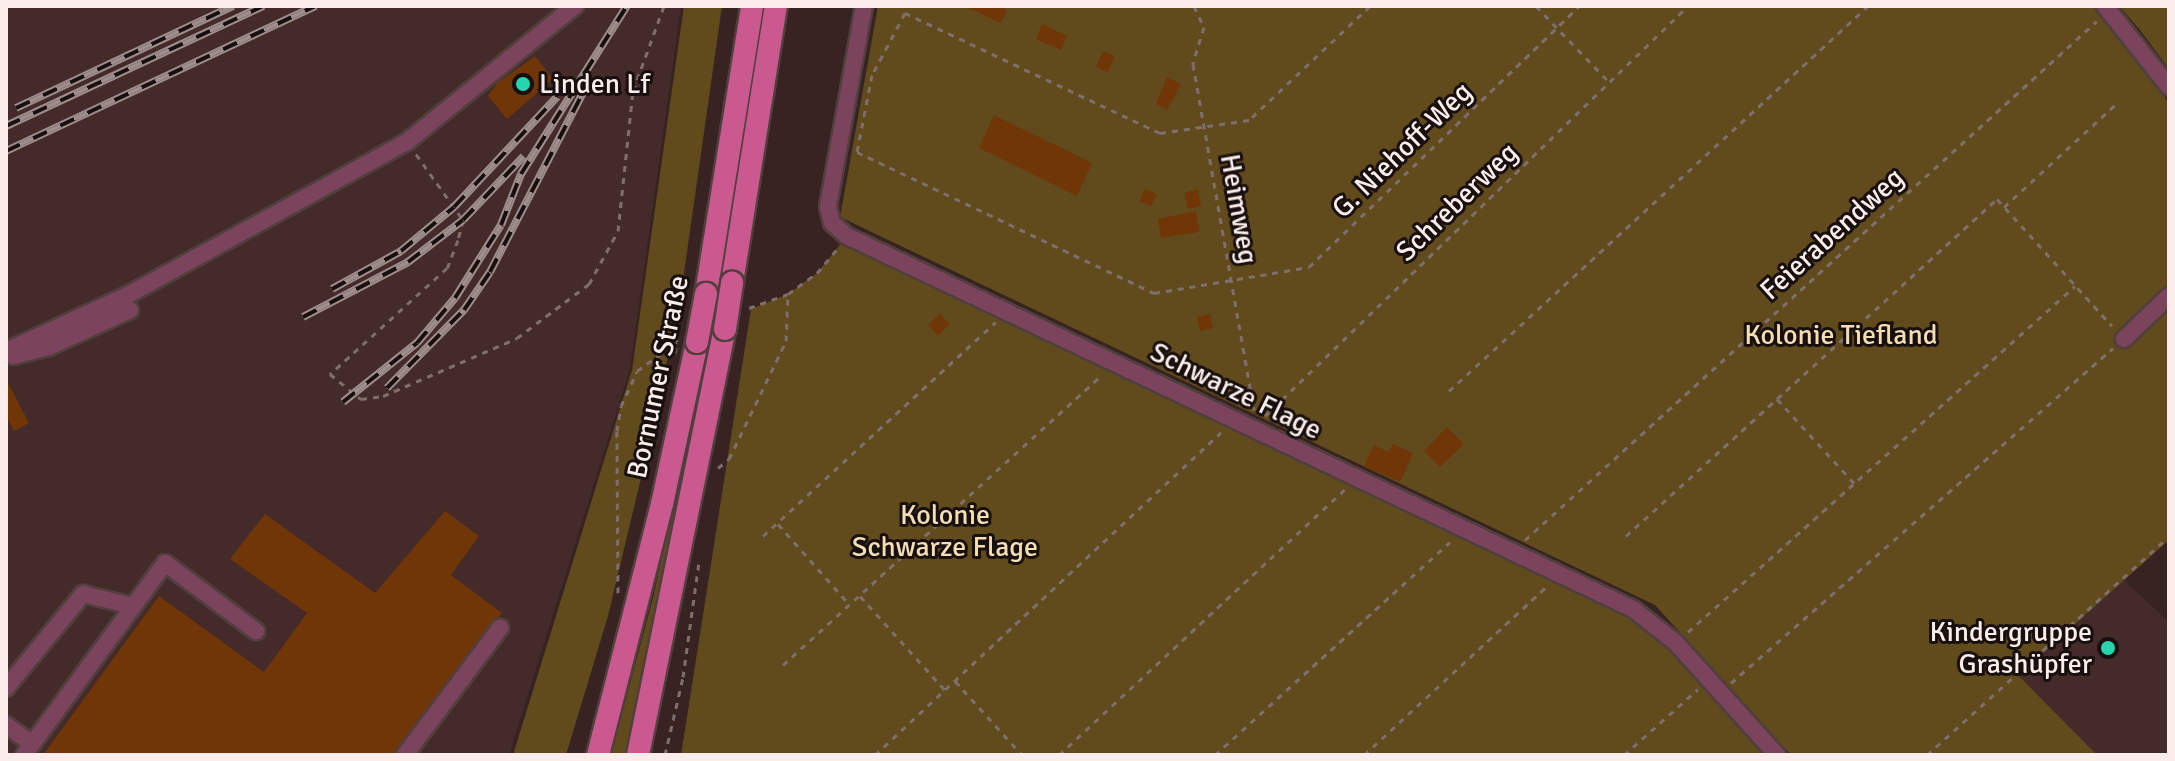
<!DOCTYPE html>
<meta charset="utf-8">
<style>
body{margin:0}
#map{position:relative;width:2175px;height:761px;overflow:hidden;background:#362322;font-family:Signika,sans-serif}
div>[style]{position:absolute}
.built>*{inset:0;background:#442a29}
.green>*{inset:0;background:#614a1c}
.building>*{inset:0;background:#703607}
.path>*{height:3px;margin-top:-1.5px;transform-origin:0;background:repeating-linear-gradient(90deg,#7f6e6d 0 6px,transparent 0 12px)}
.roads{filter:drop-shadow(2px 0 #513f3e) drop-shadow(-2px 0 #513f3e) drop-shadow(0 2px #513f3e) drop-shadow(0 -2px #513f3e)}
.minor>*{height:16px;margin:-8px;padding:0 8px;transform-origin:8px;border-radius:8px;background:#7b445c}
.major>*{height:22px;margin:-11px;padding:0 11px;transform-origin:11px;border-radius:11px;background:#ca598f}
.rail>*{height:8px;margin-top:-4px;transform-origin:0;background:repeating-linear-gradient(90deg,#180f0f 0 15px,#9d8d8c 0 30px);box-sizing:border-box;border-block:2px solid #9d8d8c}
.path-bridge>*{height:3px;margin-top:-1.5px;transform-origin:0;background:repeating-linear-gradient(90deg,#7f6e6d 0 6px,transparent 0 12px)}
.bridges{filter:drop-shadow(2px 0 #513f3e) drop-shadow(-2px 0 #513f3e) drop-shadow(0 2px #513f3e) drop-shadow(0 -2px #513f3e)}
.major-bridge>*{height:22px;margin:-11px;padding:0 11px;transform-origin:11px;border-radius:11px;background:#ca598f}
.dots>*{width:22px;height:22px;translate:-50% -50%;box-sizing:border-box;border:4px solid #180f0f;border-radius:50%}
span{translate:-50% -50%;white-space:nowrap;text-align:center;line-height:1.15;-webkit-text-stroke:6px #180f0f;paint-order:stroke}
.poi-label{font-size:28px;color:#faedec}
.left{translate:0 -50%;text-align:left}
.right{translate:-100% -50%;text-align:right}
.street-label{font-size:28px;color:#faedec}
.park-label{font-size:28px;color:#f5deb4}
.frame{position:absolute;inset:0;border:8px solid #faedec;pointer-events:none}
</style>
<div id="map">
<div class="built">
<i style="clip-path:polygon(6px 6px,681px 6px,630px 369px,509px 755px,6px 755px)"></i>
<i style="clip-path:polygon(2124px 580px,2169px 622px,2169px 755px,2097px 755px,2018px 675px)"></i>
</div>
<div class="green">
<i style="clip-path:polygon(684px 6px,722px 6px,680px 301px,642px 474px,608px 616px,566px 755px,513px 755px,632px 370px)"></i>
<i style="clip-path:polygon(878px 6px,2093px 6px,2150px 72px,2169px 104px,2169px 540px,2018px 675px,2097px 755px,1791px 755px,1655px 605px,840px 217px)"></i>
<i style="clip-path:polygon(2119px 6px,2169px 6px,2169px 69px,2140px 30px)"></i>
<i style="clip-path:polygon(847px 236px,1633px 609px,1777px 755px,681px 755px,751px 309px,788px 294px,817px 273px)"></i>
<i style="clip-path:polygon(714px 339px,627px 755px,611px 755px,653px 598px,709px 341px)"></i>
</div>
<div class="building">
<i style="clip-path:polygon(964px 6px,998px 6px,1007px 10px,1001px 23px)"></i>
<i style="clip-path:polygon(1042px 24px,1067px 36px,1061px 50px,1036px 39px)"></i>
<i style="clip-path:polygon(1103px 51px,1115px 56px,1108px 72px,1096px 67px)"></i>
<i style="clip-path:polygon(535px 56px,553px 79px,507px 119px,488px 96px,497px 83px)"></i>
<i style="clip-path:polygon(1167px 77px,1181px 84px,1167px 110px,1156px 104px)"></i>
<i style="clip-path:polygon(994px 115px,1092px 163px,1077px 196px,979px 148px)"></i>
<i style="clip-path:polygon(1145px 189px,1157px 194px,1151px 206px,1140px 201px)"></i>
<i style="clip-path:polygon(1198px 190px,1201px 206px,1187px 209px,1185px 192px)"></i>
<i style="clip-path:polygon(1196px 211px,1199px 232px,1161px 238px,1158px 219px)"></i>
<i style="clip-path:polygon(940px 314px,950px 324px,938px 336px,928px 325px)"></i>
<i style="clip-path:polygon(1210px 314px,1213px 328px,1200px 331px,1197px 317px)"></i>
<i style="clip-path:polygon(6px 379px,29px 423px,14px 431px,6px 416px)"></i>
<i style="clip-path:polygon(1447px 427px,1464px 444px,1440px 467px,1424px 451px)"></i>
<i style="clip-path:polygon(1393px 444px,1413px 453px,1400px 482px,1364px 466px,1374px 445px,1389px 452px)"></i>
<i style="clip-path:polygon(445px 511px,479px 536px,451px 575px,502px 613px,393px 755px,43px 755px,159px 596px,264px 672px,307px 613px,230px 559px,265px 514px,375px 593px)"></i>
</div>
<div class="path">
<i style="left:1194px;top:6px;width:23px;rotate:65deg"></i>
<i style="left:1204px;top:27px;width:39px;rotate:107deg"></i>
<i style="left:1193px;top:64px;width:351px;rotate:80deg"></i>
<i style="left:1370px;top:6px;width:166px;rotate:136.7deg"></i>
<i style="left:1249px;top:120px;width:90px;rotate:171.7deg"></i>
<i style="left:1160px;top:133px;width:282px;rotate:-154.8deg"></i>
<i style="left:905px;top:13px;width:70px;rotate:118deg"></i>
<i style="left:872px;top:75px;width:78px;rotate:101deg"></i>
<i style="left:857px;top:152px;width:329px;rotate:25.4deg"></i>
<i style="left:1154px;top:293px;width:157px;rotate:-9.5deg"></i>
<i style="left:1309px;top:267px;width:376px;rotate:-44deg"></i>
<i style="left:1536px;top:6px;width:107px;rotate:46.1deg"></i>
<i style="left:416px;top:154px;width:81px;rotate:54.5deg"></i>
<i style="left:463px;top:220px;width:21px;rotate:104deg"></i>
<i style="left:458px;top:240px;width:30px;rotate:111deg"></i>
<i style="left:447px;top:268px;width:158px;rotate:137.8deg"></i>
<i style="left:330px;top:374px;width:40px;rotate:39deg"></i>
<i style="left:361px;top:399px;width:22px;rotate:-8deg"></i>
<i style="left:383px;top:396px;width:146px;rotate:-23.4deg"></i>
<i style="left:517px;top:338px;width:90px;rotate:-36.9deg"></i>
<i style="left:589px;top:284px;width:60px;rotate:-61.3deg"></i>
<i style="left:618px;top:231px;width:141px;rotate:-83.9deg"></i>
<i style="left:633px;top:91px;width:90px;rotate:-70deg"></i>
<i style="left:2004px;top:207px;width:155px;rotate:-42.6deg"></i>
<i style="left:749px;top:308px;width:41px;rotate:-19.7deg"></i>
<i style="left:788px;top:294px;width:36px;rotate:-36deg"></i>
<i style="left:817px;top:273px;width:31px;rotate:-50deg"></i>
<i style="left:1449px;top:391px;width:569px;rotate:-42.58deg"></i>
<i style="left:1777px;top:399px;width:115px;rotate:47.5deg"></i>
<i style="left:1265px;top:416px;width:589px;rotate:-44.11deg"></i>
<i style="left:718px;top:468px;width:14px;rotate:-39deg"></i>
<i style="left:729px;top:459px;width:131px;rotate:-64.2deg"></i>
<i style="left:786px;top:341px;width:47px;rotate:-87.6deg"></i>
<i style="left:778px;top:524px;width:108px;rotate:48.4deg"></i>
<i style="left:763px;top:536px;width:316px;rotate:-42.6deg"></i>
<i style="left:1626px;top:536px;width:501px;rotate:-42.25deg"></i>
<i style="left:1997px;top:199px;width:171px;rotate:47.8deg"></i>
<i style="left:1525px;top:540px;width:772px;rotate:-42.22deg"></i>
<i style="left:618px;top:593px;width:162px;rotate:-90.4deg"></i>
<i style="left:617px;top:431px;width:25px;rotate:-81deg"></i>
<i style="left:621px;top:406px;width:38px;rotate:-65deg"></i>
<i style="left:637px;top:371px;width:49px;rotate:-35.9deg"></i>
<i style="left:860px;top:596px;width:127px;rotate:47.9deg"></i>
<i style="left:1688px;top:632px;width:519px;rotate:-41.8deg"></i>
<i style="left:783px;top:665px;width:430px;rotate:-42.3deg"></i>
<i style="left:955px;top:681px;width:100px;rotate:47.8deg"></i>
<i style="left:1731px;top:683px;width:508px;rotate:-41.25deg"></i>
<i style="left:665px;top:755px;width:80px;rotate:-77deg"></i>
<i style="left:683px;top:677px;width:116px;rotate:-82.1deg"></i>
<i style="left:875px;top:755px;width:473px;rotate:-43deg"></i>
<i style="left:1059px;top:755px;width:391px;rotate:-42.9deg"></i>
<i style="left:1215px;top:755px;width:317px;rotate:-42.2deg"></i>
<i style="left:1364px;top:755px;width:249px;rotate:-42.7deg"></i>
<i style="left:1624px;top:755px;width:99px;rotate:-41.7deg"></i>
<i style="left:1927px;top:755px;width:326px;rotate:-42.1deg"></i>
</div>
<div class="roads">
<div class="minor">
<i style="left:864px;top:6px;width:204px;rotate:100.2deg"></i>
<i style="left:828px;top:207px;width:16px;rotate:76deg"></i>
<i style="left:832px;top:223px;width:20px;rotate:41deg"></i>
<i style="left:847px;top:236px;width:870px;rotate:25.39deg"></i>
<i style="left:1633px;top:609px;width:55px;rotate:38.3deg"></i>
<i style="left:1676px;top:643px;width:151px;rotate:48deg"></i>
<i style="left:2105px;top:6px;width:103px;rotate:51.7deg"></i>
<i style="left:2124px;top:339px;width:62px;rotate:-43.7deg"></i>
<i style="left:6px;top:351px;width:134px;rotate:-24.7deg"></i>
<i style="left:128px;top:295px;width:320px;rotate:-28.8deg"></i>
<i style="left:408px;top:141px;width:215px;rotate:-39deg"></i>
<i style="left:13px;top:356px;width:37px;rotate:-14deg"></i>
<i style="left:49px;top:347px;width:89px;rotate:-24.6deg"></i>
<i style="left:6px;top:688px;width:122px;rotate:-50.7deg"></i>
<i style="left:83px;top:594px;width:51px;rotate:13.5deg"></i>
<i style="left:6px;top:725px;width:32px;rotate:36deg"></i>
<i style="left:24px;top:755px;width:238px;rotate:-53.7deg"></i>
<i style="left:165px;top:563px;width:114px;rotate:36.8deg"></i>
<i style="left:405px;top:755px;width:159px;rotate:-53.2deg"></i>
</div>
<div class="major">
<i style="left:732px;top:283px;width:280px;rotate:-81deg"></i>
<i style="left:706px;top:294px;width:292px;rotate:-80.9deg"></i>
<i style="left:598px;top:755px;width:259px;rotate:-75.7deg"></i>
<i style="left:662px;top:504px;width:166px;rotate:-77.8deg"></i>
<i style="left:638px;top:755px;width:435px;rotate:-78.5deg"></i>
</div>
</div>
<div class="rail">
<i style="left:16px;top:108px;width:240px;rotate:-25.2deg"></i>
<i style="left:6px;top:126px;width:284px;rotate:-25deg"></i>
<i style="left:6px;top:151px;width:342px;rotate:-25.1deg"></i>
<i style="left:332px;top:289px;width:79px;rotate:-28.8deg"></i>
<i style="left:401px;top:251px;width:69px;rotate:-39.7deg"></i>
<i style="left:454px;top:207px;width:151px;rotate:-46.9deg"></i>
<i style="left:303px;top:317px;width:119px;rotate:-27.6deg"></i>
<i style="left:408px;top:262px;width:69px;rotate:-37.4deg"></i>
<i style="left:463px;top:220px;width:88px;rotate:-46.4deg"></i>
<i style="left:387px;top:388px;width:110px;rotate:-45.4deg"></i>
<i style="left:464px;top:310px;width:46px;rotate:-55.6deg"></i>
<i style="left:490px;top:272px;width:213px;rotate:-62.6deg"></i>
<i style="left:343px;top:402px;width:95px;rotate:-38.6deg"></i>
<i style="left:417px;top:343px;width:59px;rotate:-49.8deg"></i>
<i style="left:455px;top:298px;width:86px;rotate:-57.8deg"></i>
<i style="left:501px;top:225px;width:55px;rotate:-68.6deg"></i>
<i style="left:521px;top:174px;width:199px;rotate:-57.8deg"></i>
</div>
<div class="path-bridge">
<i style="left:675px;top:353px;width:14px;rotate:-82deg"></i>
</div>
<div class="bridges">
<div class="major-bridge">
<i style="left:725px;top:329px;width:47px;rotate:-81.3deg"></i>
<i style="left:697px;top:342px;width:49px;rotate:-79.4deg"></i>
</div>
</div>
<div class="dots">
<i style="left:523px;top:84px;background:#26d5ae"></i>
<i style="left:2108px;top:648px;background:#26d5ae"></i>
</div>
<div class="poi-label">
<span class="left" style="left:539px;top:84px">Linden Lf</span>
<span class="right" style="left:2092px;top:648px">Kindergruppe<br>Grashüpfer</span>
</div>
<div class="street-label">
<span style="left:1402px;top:150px;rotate:-44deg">G. Niehoff-Weg</span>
<span style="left:1457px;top:202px;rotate:-44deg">Schreberweg</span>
<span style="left:1239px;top:209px;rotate:80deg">Heimweg</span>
<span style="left:1832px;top:234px;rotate:-42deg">Feierabendweg</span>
<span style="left:658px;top:377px;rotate:-78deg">Bornumer Straße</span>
<span style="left:1236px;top:391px;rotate:26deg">Schwarze Flage</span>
</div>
<div class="park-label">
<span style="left:1841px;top:335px">Kolonie Tiefland</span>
<span style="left:945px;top:531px">Kolonie<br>Schwarze Flage</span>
</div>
<div class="frame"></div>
</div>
